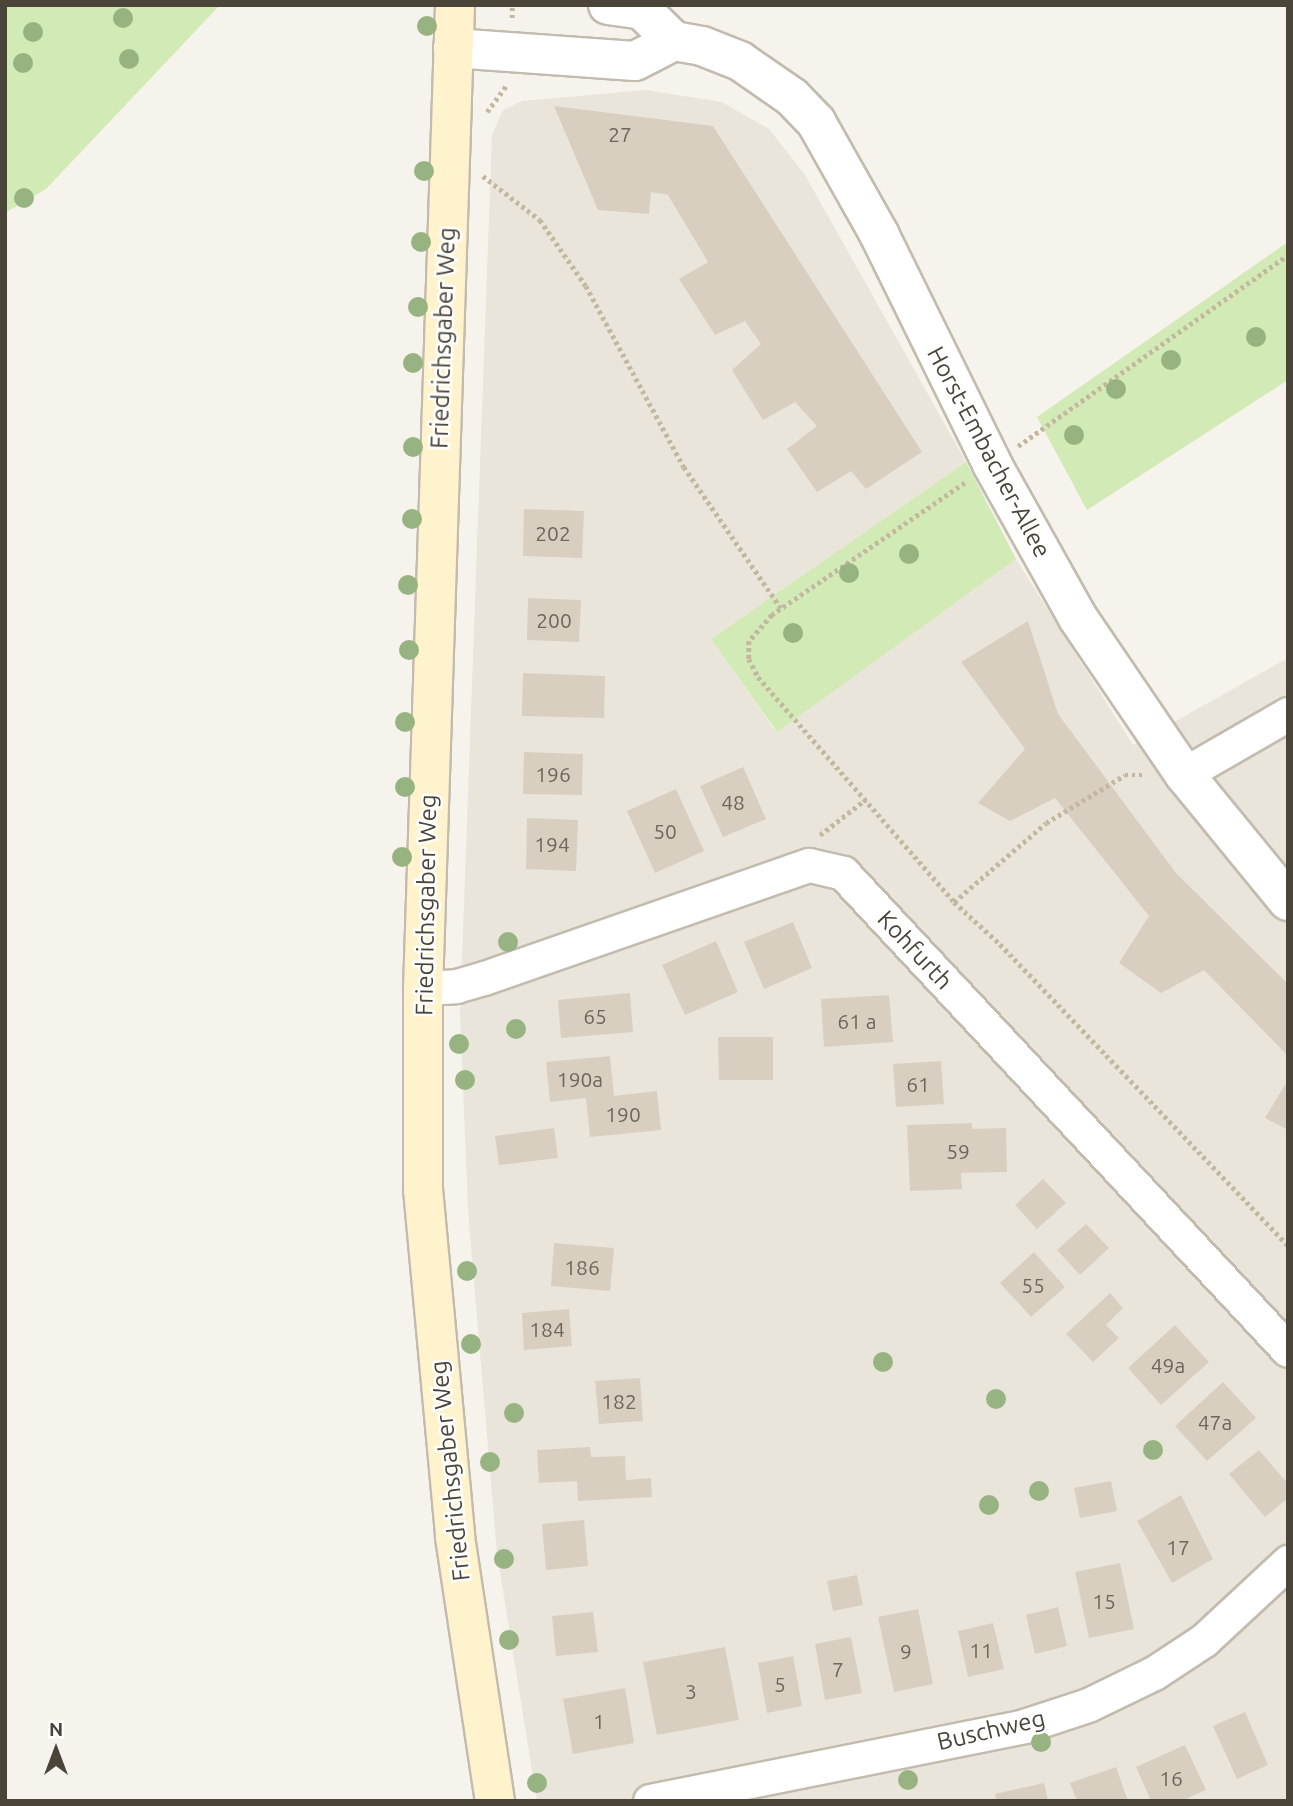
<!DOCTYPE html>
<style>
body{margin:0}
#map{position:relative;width:1293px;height:1806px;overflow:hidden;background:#f6f3ec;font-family:Ubuntu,sans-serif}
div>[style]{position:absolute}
.residential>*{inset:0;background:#eae5da}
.green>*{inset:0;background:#d2eab5}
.building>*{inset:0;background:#d8cfc1}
.path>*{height:4.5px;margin-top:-2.25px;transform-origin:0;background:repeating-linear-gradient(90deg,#c4b79f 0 3.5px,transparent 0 7px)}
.roads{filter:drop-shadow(2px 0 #c2bbae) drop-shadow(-2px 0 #c2bbae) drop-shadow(0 2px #c2bbae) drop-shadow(0 -2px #c2bbae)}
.minor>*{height:33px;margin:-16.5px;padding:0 16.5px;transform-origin:16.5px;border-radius:16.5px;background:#fff}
.tertiary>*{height:38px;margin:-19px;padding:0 19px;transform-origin:19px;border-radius:19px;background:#fff}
.secondary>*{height:38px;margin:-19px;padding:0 19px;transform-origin:19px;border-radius:19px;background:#fff3cd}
.trees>*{width:20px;height:20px;margin:-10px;border-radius:50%;background:#97b381}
span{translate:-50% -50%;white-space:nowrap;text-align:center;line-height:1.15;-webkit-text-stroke:5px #fff;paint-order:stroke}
.number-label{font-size:21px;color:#6e675b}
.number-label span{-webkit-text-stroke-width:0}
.street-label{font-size:24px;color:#4b4439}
.frame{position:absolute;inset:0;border:7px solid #4b4439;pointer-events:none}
.north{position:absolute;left:21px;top:1715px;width:70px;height:70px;-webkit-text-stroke:5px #fff;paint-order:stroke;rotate:0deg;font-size:19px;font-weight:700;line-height:28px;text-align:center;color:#4b4439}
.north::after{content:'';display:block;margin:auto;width:24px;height:32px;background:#4b4439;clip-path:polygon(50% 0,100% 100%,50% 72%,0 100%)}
</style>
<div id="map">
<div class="residential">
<i style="clip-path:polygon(646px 90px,722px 102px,769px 129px,805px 175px,966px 462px,711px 639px,776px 732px,1016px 559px,1133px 745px,1288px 658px,1288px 1801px,537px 1801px,497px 1554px,468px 1210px,460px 1013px,492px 135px,503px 110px,522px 101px)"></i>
</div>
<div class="green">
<i style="clip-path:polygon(5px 5px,220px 5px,46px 189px,5px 213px)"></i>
<i style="clip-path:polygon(1288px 242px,1288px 380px,1087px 510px,1037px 417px)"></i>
<i style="clip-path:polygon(966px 462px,1016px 559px,777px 732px,711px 639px)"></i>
</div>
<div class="building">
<i style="clip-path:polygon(554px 106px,713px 126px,922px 452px,866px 489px,851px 471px,817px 492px,787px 449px,817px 426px,795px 402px,763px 420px,732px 370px,761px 344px,745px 321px,715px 335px,679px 279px,708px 262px,668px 195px,651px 192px,649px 214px,598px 210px)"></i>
<i style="clip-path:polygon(524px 509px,584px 511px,582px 558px,523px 556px)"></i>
<i style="clip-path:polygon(528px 598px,581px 600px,579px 642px,527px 640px)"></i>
<i style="clip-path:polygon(1028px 621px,1058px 714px,1176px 873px,1288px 984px,1288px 1056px,1204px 970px,1161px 993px,1119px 963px,1149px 916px,1055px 798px,1010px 821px,978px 803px,1025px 749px,961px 662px)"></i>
<i style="clip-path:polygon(523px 673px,605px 676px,604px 718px,522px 716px)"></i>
<i style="clip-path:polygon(524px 752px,583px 754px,582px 795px,523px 794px)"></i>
<i style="clip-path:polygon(743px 767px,766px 819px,723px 837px,700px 786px)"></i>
<i style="clip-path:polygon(676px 789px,704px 851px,655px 873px,627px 811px)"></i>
<i style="clip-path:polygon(527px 818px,578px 820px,576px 871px,526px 869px)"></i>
<i style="clip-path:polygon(793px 922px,812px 968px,764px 989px,744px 942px)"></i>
<i style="clip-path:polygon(716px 941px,738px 992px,685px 1015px,662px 965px)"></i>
<i style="clip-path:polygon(630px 993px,633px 1032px,561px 1038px,558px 1000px)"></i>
<i style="clip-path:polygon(889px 995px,893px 1042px,824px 1047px,821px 999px)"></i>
<i style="clip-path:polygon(718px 1037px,773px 1037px,773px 1080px,719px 1080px)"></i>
<i style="clip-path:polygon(610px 1056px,614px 1096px,657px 1091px,661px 1130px,590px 1137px,586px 1098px,550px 1102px,546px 1062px)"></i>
<i style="clip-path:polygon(941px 1061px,944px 1104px,896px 1107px,893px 1064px)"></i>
<i style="clip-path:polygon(1288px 1080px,1288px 1130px,1265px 1118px)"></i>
<i style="clip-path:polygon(972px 1123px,972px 1129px,1006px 1128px,1007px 1172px,961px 1173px,962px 1189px,910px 1191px,907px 1125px)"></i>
<i style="clip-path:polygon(554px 1128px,558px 1158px,499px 1165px,495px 1136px)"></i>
<i style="clip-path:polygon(1043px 1179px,1066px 1203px,1037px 1229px,1015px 1205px)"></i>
<i style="clip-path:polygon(1086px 1224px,1109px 1248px,1080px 1275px,1057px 1250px)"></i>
<i style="clip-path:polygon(554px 1243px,614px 1248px,610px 1291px,551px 1286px)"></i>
<i style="clip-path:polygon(1034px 1252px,1065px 1287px,1031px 1317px,1000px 1283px)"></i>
<i style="clip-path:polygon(1110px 1293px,1123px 1308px,1106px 1325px,1119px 1338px,1093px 1362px,1066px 1334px)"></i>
<i style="clip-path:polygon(569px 1309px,572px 1346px,524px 1350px,522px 1313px)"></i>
<i style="clip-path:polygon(1175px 1325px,1209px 1362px,1161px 1405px,1128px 1368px)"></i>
<i style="clip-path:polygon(640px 1378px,643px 1421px,599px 1424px,595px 1381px)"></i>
<i style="clip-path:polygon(1223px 1382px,1256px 1418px,1207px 1461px,1175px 1426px)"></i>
<i style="clip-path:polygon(590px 1447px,591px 1457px,625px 1456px,626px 1480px,651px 1478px,652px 1497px,578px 1501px,577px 1481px,539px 1483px,537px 1450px)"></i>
<i style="clip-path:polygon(1259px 1450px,1288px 1484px,1288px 1498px,1265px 1517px,1229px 1474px)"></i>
<i style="clip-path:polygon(1111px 1481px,1117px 1511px,1080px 1518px,1074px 1488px)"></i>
<i style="clip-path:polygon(1181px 1495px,1213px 1559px,1172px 1583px,1137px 1521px)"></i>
<i style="clip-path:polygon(584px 1520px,588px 1566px,546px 1570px,542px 1524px)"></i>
<i style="clip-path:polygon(1120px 1563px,1134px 1629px,1089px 1638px,1075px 1572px)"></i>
<i style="clip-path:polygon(857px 1575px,863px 1605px,833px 1611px,827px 1581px)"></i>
<i style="clip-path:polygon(1058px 1607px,1067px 1646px,1035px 1654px,1026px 1615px)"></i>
<i style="clip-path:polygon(918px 1609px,933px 1684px,894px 1692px,878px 1617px)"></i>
<i style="clip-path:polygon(593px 1612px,598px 1652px,556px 1656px,552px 1616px)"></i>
<i style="clip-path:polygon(993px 1623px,1004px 1669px,968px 1677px,958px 1631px)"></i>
<i style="clip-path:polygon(851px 1637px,862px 1693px,825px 1700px,815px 1644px)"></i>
<i style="clip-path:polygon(725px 1647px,739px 1720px,657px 1735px,643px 1662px)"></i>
<i style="clip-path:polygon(793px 1656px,802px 1706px,767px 1713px,758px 1663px)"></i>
<i style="clip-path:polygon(625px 1688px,634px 1743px,573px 1754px,563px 1699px)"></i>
<i style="clip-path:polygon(1245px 1712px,1268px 1765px,1237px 1779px,1213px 1726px)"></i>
<i style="clip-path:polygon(1185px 1745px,1206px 1790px,1181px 1801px,1151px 1801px,1136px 1767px)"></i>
<i style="clip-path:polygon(1116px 1767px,1128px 1801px,1077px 1801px,1070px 1783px)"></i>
<i style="clip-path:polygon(1044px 1783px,1048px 1801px,997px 1801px,995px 1794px)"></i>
</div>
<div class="path">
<i style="left:512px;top:18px;width:13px;rotate:-90deg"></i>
<i style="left:487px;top:112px;width:32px;rotate:-54deg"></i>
<i style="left:483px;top:176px;width:72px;rotate:37.7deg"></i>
<i style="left:540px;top:220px;width:80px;rotate:55.1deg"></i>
<i style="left:586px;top:286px;width:206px;rotate:61.6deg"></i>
<i style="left:684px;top:467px;width:171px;rotate:55.5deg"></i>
<i style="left:1018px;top:446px;width:331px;rotate:-35.3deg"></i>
<i style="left:965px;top:483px;width:234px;rotate:145.6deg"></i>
<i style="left:772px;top:615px;width:35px;rotate:131deg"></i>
<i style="left:749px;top:641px;width:18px;rotate:90deg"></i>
<i style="left:749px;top:659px;width:20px;rotate:63deg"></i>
<i style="left:758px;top:677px;width:298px;rotate:48.9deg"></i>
<i style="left:954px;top:902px;width:62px;rotate:42.4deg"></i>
<i style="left:1000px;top:944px;width:417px;rotate:46.3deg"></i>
<i style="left:820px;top:835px;width:58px;rotate:-38deg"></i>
<i style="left:954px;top:902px;width:121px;rotate:-40.7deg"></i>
<i style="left:1046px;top:823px;width:92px;rotate:-31.3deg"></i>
<i style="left:1125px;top:775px;width:20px"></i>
</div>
<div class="roads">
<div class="minor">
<i style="left:1184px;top:774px;width:120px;rotate:-30deg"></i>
<i style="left:423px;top:988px;width:33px;rotate:-3deg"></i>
<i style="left:456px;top:986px;width:29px;rotate:-16deg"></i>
<i style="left:484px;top:978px;width:344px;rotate:-19.2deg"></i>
<i style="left:809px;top:865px;width:35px;rotate:13deg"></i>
<i style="left:843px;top:873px;width:652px;rotate:46.99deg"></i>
<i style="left:650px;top:1801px;width:381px;rotate:-11.3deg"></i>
<i style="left:1024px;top:1726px;width:67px;rotate:-18.2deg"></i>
<i style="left:1088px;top:1705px;width:73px;rotate:-25.9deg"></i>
<i style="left:1154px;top:1673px;width:60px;rotate:-33.4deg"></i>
<i style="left:1204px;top:1640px;width:115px;rotate:-42.9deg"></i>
</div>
<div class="tertiary">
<i style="left:608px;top:5px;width:34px;rotate:8deg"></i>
<i style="left:642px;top:10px;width:45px;rotate:44.1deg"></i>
<i style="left:674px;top:41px;width:28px;rotate:10deg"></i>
<i style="left:702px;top:46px;width:41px;rotate:21.5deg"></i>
<i style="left:740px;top:61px;width:63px;rotate:34.7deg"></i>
<i style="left:792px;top:97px;width:35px;rotate:46deg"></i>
<i style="left:816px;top:122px;width:129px;rotate:60.6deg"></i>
<i style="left:879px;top:234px;width:256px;rotate:63.8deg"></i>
<i style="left:992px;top:464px;width:176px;rotate:60.8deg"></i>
<i style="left:1078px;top:618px;width:189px;rotate:55.8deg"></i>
<i style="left:1184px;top:774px;width:164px;rotate:50.7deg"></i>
<i style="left:453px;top:48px;width:182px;rotate:4.1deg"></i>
<i style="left:635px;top:61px;width:44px;rotate:-27.1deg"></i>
</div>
<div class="secondary">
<i style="left:455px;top:5px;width:984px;rotate:91.86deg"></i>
<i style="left:423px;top:988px;width:201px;rotate:90deg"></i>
<i style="left:423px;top:1189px;width:349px;rotate:84.7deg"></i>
<i style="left:455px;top:1537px;width:267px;rotate:81.4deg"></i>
</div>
</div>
<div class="trees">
<i style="left:123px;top:18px"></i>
<i style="left:427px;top:26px"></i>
<i style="left:33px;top:32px"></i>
<i style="left:129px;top:59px"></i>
<i style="left:23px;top:63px"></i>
<i style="left:424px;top:171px"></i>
<i style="left:24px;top:198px"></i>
<i style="left:421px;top:242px"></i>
<i style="left:418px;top:307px"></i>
<i style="left:1256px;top:337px"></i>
<i style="left:1171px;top:360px"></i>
<i style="left:413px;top:363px"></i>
<i style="left:1116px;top:389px"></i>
<i style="left:1074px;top:435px"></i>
<i style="left:413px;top:447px"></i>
<i style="left:412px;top:519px"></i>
<i style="left:909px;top:554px"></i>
<i style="left:849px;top:573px"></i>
<i style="left:408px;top:585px"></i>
<i style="left:793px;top:633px"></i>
<i style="left:409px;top:650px"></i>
<i style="left:405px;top:722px"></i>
<i style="left:405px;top:787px"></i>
<i style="left:402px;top:857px"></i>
<i style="left:508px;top:942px"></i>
<i style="left:516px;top:1029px"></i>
<i style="left:459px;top:1044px"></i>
<i style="left:465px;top:1080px"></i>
<i style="left:467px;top:1271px"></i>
<i style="left:471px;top:1344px"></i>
<i style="left:883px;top:1362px"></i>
<i style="left:996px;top:1399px"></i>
<i style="left:514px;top:1413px"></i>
<i style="left:1153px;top:1450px"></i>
<i style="left:490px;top:1462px"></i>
<i style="left:1039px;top:1491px"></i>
<i style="left:989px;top:1505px"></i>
<i style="left:504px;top:1559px"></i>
<i style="left:509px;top:1640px"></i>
<i style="left:1041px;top:1742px"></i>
<i style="left:908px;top:1780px"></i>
<i style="left:537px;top:1783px"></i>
</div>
<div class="number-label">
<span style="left:620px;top:134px">27</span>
<span style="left:553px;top:533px">202</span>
<span style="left:554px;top:620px">200</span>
<span style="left:553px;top:774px">196</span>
<span style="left:733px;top:802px">48</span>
<span style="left:665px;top:831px">50</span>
<span style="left:552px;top:844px">194</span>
<span style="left:595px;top:1016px">65</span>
<span style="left:857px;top:1021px">61 a</span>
<span style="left:580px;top:1079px">190a</span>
<span style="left:918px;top:1084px">61</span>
<span style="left:623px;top:1114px">190</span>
<span style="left:958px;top:1151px">59</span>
<span style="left:582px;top:1267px">186</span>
<span style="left:1033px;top:1285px">55</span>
<span style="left:547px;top:1329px">184</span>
<span style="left:1168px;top:1365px">49a</span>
<span style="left:619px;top:1401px">182</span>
<span style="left:1215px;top:1422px">47a</span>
<span style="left:1178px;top:1547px">17</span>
<span style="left:1104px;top:1601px">15</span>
<span style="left:981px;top:1650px">11</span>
<span style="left:906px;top:1651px">9</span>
<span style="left:838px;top:1669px">7</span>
<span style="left:780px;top:1684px">5</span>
<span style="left:691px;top:1691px">3</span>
<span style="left:599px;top:1721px">1</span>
<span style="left:1171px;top:1778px">16</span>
</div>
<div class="street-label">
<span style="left:443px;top:338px;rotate:-88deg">Friedrichsgaber Weg</span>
<span style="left:989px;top:452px;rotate:62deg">Horst-Embacher-Allee</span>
<span style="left:426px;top:905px;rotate:-89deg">Friedrichsgaber Weg</span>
<span style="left:915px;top:950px;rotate:47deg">Kohfurth</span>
<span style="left:450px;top:1471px;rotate:-96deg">Friedrichsgaber Weg</span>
<span style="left:991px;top:1730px;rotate:-13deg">Buschweg</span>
</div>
<div class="frame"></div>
<div class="north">N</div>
</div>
